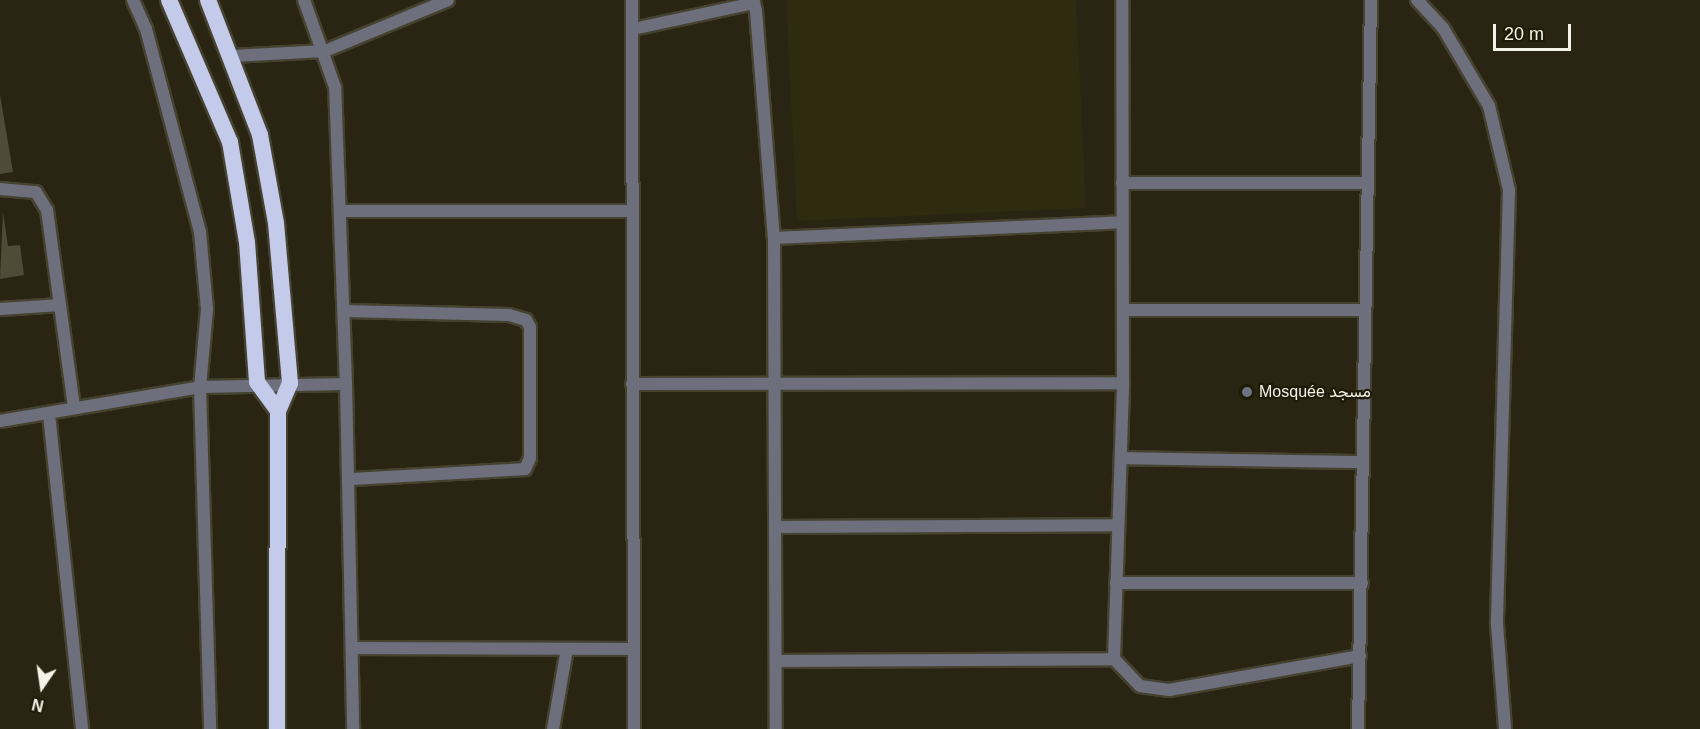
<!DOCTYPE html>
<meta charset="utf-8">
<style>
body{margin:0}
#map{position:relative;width:1700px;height:729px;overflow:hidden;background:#292512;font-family:Arial,Vazirmatn,sans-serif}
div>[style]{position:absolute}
.built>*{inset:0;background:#302a10}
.building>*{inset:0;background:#4e4b36}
.roads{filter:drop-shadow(2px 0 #464230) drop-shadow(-2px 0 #464230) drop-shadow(0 2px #464230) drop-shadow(0 -2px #464230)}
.service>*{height:12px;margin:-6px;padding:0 6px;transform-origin:6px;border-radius:6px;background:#6d6f7d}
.minor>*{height:12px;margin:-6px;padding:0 6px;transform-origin:6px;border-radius:6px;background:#6d6f7d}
.trunk>*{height:16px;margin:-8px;padding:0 8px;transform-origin:8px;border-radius:8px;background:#c4caea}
.dots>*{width:16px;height:16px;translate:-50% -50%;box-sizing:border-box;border:3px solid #1f1b09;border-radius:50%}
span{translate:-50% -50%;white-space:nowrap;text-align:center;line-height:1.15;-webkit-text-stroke:4.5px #1f1b09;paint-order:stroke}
.poi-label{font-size:16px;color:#f5f3e7}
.left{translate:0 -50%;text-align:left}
.north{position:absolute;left:12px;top:657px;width:60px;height:60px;-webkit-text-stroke:4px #1f1b09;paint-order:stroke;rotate:193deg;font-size:16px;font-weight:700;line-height:24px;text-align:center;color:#f5f3e7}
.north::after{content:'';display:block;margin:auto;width:21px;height:27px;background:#f5f3e7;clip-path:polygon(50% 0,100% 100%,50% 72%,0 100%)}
.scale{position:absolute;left:1493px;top:24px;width:78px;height:27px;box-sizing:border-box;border:3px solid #f5f3e7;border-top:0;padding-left:8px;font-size:18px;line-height:21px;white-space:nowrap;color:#f5f3e7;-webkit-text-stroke:4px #1f1b09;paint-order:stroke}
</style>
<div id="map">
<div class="built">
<i style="clip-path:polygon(786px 0,1076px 0,1086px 208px,797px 221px)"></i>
</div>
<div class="building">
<i style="clip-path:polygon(0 95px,13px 172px,0 174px)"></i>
<i style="clip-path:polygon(3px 212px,8px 246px,20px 245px,24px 275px,0 279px)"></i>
</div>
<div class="roads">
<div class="service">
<i style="left:345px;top:311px;width:164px;rotate:1.4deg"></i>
<i style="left:509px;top:315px;width:18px;rotate:16deg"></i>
<i style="left:526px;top:320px;width:8px;rotate:60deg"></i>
<i style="left:530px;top:327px;width:131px;rotate:90deg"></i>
<i style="left:530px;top:458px;width:12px;rotate:114deg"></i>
<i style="left:525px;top:469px;width:176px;rotate:176.7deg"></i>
</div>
<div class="minor">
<i style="left:133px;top:0;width:32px;rotate:66deg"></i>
<i style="left:146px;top:29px;width:210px;rotate:75.1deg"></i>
<i style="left:200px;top:232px;width:77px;rotate:84.8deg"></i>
<i style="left:207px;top:309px;width:78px;rotate:95.1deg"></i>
<i style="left:200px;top:387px;width:342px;rotate:88.3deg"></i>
<i style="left:632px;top:0;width:729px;rotate:89.84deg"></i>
<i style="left:1417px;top:0;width:38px;rotate:47deg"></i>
<i style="left:1443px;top:28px;width:91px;rotate:59.5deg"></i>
<i style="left:1489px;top:106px;width:86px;rotate:76.6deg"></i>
<i style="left:1509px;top:190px;width:434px;rotate:91.6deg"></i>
<i style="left:1497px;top:624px;width:105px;rotate:85.6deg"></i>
<i style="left:633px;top:29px;width:124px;rotate:-12.1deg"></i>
<i style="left:754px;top:3px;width:8px;rotate:76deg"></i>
<i style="left:756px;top:11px;width:228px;rotate:85.5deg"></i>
<i style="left:774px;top:238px;width:491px;rotate:89.8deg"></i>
<i style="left:232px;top:56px;width:93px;rotate:-3.1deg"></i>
<i style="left:325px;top:51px;width:133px;rotate:-22.5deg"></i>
<i style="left:1122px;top:183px;width:243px"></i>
<i style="left:0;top:189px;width:36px;rotate:5deg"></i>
<i style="left:36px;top:192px;width:21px;rotate:59deg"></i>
<i style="left:47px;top:210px;width:200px;rotate:82.2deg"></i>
<i style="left:341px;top:211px;width:289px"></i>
<i style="left:774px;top:238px;width:348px;rotate:-2.6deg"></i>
<i style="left:0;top:309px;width:60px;rotate:-3.8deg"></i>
<i style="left:1123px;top:310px;width:240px"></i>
<i style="left:346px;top:384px;width:345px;rotate:88.8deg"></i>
<i style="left:632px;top:384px;width:491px;rotate:-0.1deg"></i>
<i style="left:49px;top:414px;width:317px;rotate:84deg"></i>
<i style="left:0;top:421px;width:203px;rotate:-9.6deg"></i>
<i style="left:200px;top:387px;width:146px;rotate:-1.2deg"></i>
<i style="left:346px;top:384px;width:297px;rotate:-92.1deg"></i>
<i style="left:335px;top:87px;width:92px;rotate:-109.6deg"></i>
<i style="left:1121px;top:458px;width:241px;rotate:1deg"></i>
<i style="left:776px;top:527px;width:342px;rotate:-0.3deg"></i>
<i style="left:1116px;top:583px;width:246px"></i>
<i style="left:352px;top:648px;width:282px;rotate:0.2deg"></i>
<i style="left:1114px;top:659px;width:37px;rotate:46deg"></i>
<i style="left:1140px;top:686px;width:29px;rotate:8deg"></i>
<i style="left:1169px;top:690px;width:194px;rotate:-10.1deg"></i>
<i style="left:777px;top:661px;width:337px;rotate:-0.3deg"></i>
<i style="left:1114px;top:659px;width:276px;rotate:-88.1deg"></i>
<i style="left:1123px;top:383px;width:383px;rotate:-90.1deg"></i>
<i style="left:553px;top:729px;width:81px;rotate:-80.1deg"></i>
<i style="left:1358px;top:729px;width:729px;rotate:-88.98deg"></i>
</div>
<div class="trunk">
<i style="left:169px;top:0;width:155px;rotate:66.8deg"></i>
<i style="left:230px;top:142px;width:101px;rotate:80.4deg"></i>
<i style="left:247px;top:242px;width:140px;rotate:85.9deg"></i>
<i style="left:257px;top:382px;width:36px;rotate:54deg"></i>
<i style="left:208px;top:0;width:145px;rotate:68.9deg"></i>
<i style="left:260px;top:135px;width:89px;rotate:79.7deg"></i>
<i style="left:276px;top:223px;width:161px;rotate:85deg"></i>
<i style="left:290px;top:383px;width:30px;rotate:113deg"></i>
<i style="left:278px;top:411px;width:318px;rotate:90.2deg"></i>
</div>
</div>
<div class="dots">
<i style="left:1247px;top:392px;background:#6b7280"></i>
</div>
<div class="poi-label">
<span class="left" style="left:1259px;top:392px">Mosquée مسجد</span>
</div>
<div class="north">N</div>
<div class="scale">20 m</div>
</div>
